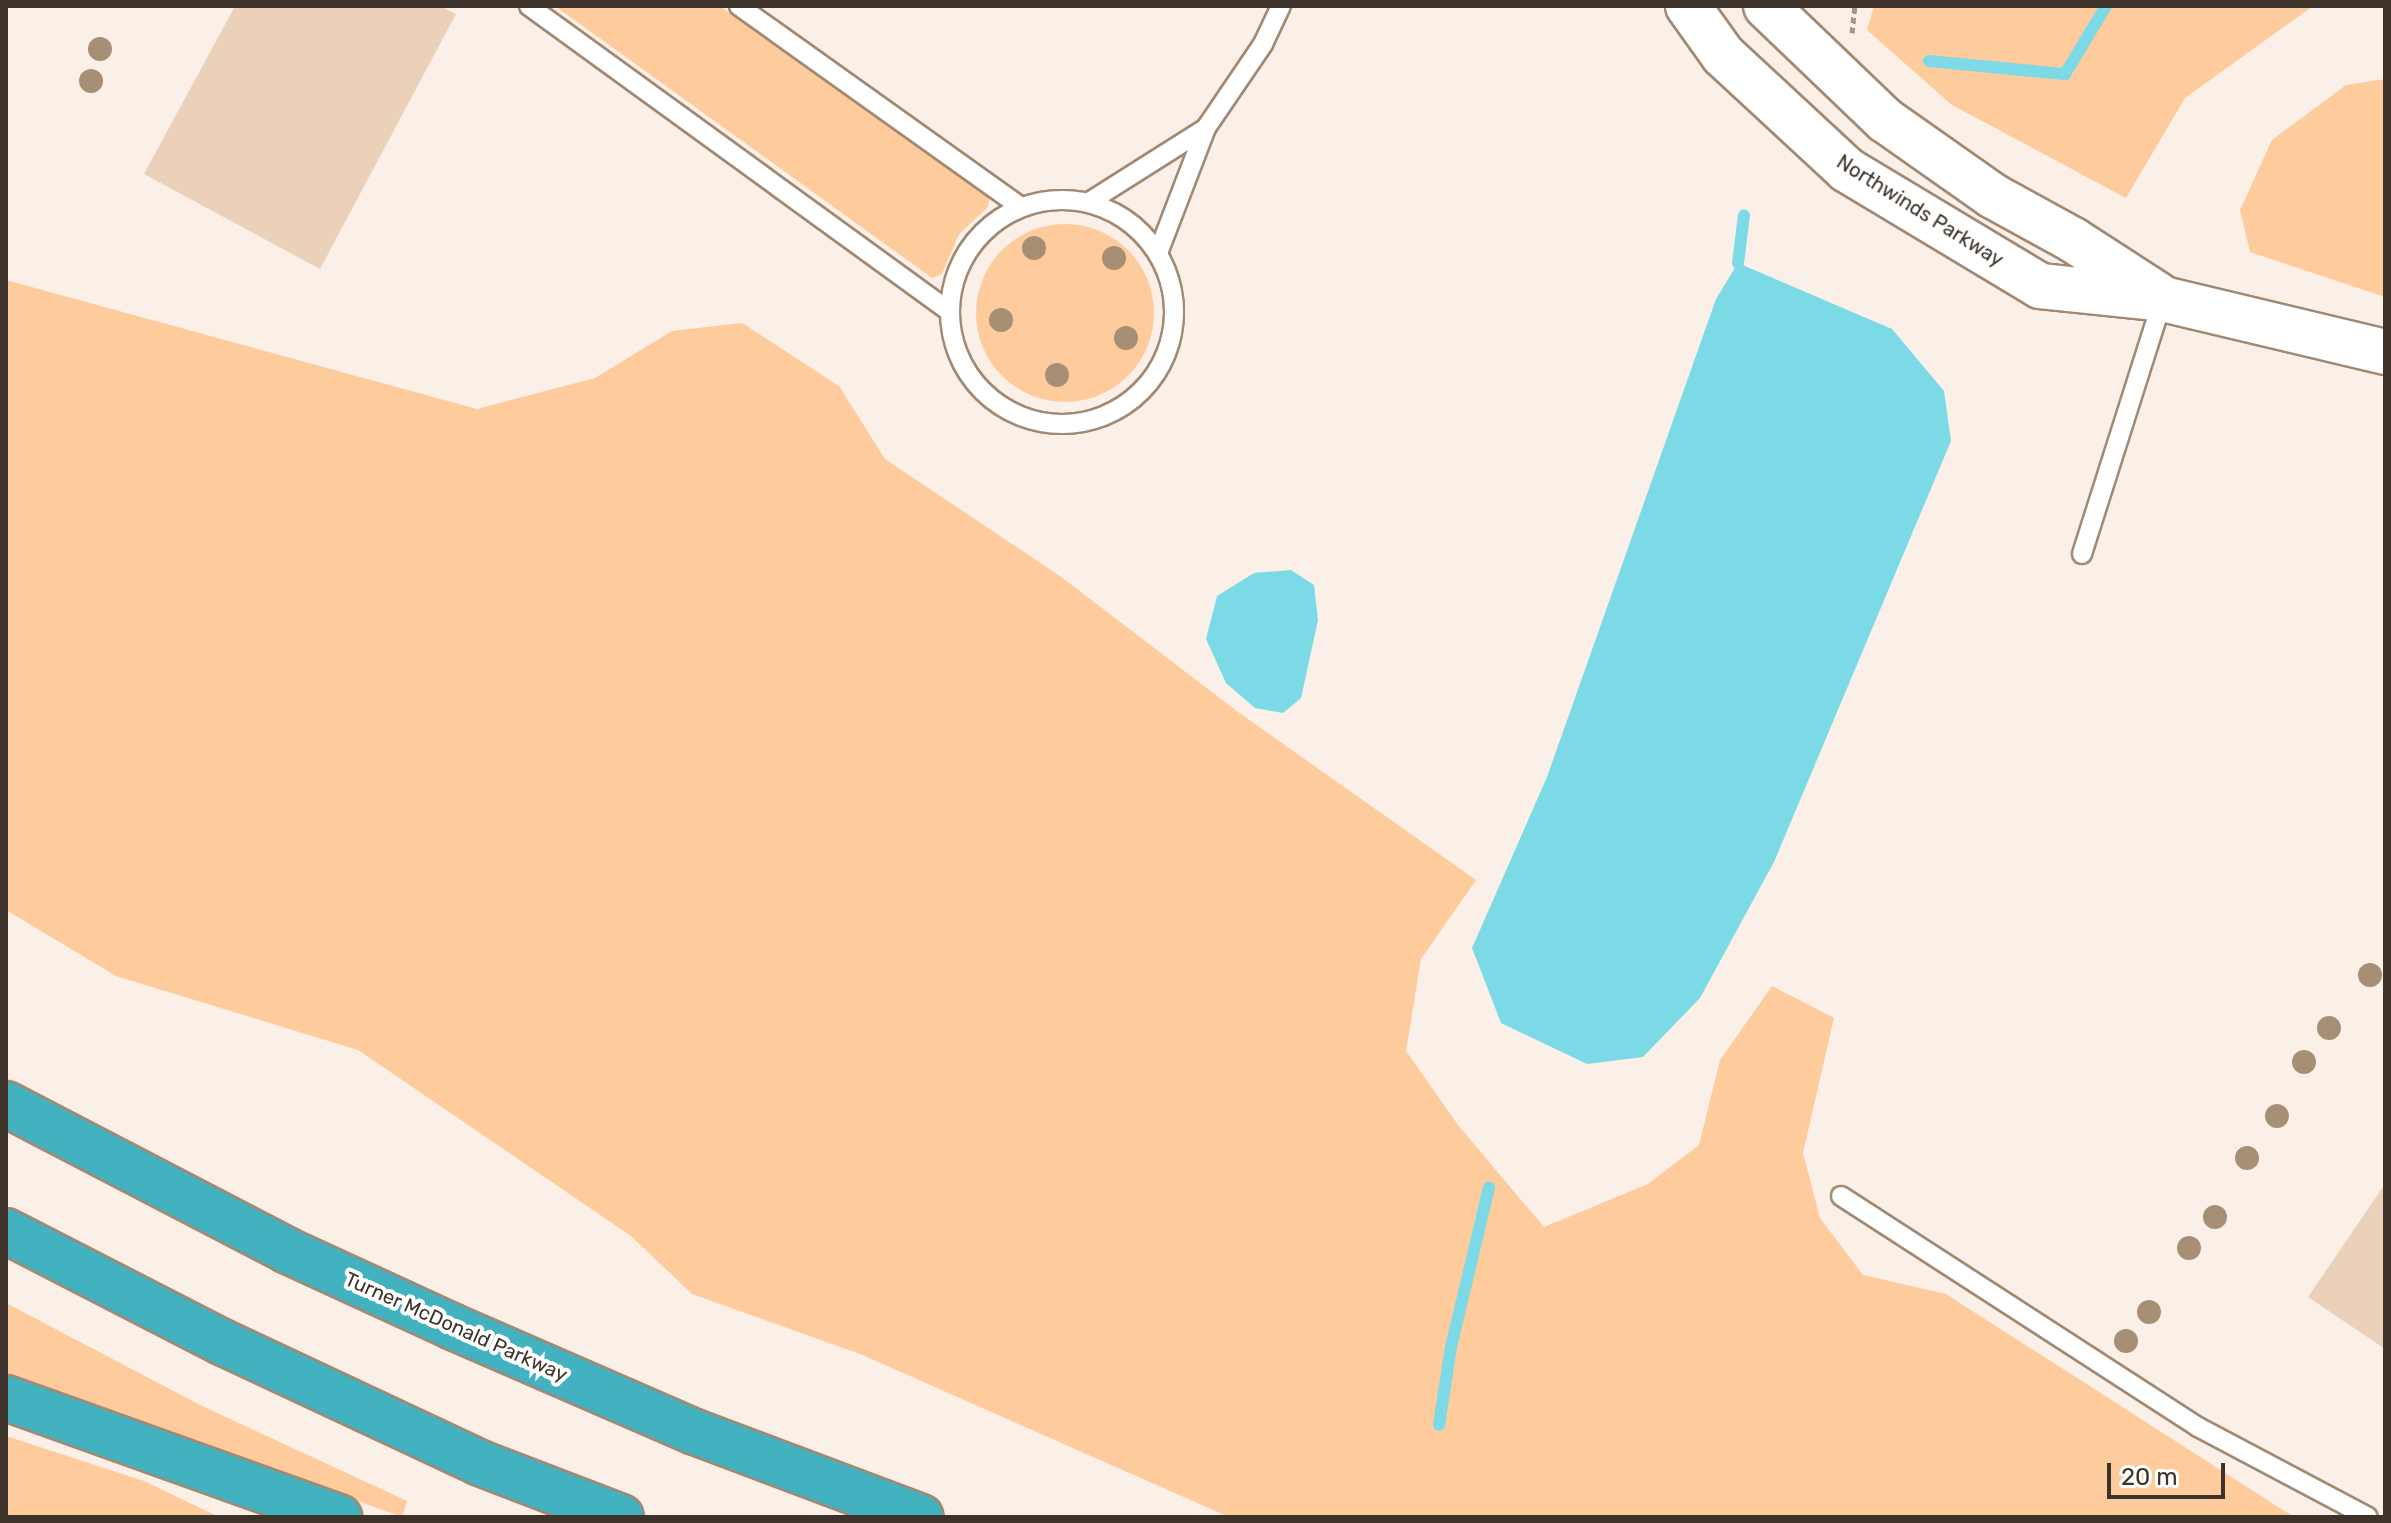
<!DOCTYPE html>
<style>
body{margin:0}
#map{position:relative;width:2391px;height:1523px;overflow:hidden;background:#fbf0e7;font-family:Rubik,sans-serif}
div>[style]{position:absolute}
.green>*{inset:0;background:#fecb9d}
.round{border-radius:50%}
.water>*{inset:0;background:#7cdae7}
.stream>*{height:12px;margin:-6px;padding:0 6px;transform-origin:6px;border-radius:6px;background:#7cdae7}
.building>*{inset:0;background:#ebd1ba}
.path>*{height:5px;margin-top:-2.5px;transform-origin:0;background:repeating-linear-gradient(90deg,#a2978e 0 6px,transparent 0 10px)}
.roads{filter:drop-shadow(2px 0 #a18974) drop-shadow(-2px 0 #a18974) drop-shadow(0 2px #a18974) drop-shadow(0 -2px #a18974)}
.lane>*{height:18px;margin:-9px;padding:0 9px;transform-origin:9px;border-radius:9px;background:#fff}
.lane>.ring{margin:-9px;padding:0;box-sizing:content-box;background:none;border:18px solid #fff;border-radius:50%}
.secondary>*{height:44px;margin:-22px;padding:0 22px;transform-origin:22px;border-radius:22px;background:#fff}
.highway>*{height:44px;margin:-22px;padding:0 22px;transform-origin:22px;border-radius:22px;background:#42b1c0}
.trees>*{width:24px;height:24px;margin:-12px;border-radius:50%;background:#a78f76}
span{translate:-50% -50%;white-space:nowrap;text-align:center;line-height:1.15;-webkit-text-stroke:8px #fff;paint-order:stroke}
.street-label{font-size:20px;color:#3d332a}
.frame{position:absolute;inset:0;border:8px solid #3d332a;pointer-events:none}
.scale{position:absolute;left:2107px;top:1463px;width:118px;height:36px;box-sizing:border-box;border:4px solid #3d332a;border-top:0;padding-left:10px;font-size:24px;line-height:28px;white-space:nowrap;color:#3d332a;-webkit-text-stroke:6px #fff;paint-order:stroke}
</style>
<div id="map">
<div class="green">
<i style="clip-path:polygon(555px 6px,720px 6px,989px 198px,988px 207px,959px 234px,942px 274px,932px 278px)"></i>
<i style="clip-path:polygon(1874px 6px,2313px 6px,2185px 98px,2126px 198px,1952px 105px,1867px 30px)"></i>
<i style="clip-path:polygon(2385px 79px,2385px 297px,2250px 252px,2240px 210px,2272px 140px,2346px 85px)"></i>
<i class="round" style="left:976px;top:224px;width:178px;height:178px"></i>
<i style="clip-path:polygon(6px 280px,477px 409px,595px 378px,672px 331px,742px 323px,839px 386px,885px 459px,1060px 576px,1238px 712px,1476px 880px,1421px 959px,1406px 1051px,1458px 1125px,1544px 1227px,1648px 1184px,1699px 1145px,1720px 1060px,1772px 986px,1834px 1018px,1803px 1153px,1820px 1218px,1863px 1275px,1946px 1294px,2294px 1517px,1229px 1517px,860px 1354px,692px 1294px,631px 1236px,358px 1050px,116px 976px,6px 910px)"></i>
<i style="clip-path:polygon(6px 1303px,202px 1406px,407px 1501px,402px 1517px,6px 1373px)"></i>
<i style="clip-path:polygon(6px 1436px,144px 1481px,219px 1517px,6px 1517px)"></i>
</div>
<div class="water">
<i style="clip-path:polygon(1738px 263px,1892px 329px,1944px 391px,1951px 441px,1774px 862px,1700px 998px,1643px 1057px,1587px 1064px,1501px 1023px,1472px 948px,1547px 777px,1716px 299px)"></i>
<i style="clip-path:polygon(1291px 570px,1314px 585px,1318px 620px,1301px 698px,1283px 713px,1255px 708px,1226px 683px,1206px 639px,1217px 596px,1254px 573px)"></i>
</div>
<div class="stream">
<i style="left:1929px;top:61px;width:137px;rotate:5.5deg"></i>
<i style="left:2065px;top:74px;width:79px;rotate:-58.9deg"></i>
<i style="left:1738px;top:263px;width:48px;rotate:-82.9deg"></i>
<i style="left:1439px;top:1425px;width:79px;rotate:-81.3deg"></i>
<i style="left:1451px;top:1347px;width:164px;rotate:-76.6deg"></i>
</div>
<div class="building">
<i style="clip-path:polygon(235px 6px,440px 6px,456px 14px,320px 269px,144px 174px)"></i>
<i style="clip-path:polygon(2385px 1184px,2385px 1349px,2308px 1297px)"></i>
</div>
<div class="path">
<i style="left:1852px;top:33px;width:27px;rotate:-84deg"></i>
</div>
<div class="roads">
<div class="lane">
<i style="left:529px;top:6px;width:519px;rotate:35.99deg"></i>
<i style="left:739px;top:6px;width:346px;rotate:35.5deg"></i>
<i class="ring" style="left:950px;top:200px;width:206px;height:206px"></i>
<i style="left:1089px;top:202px;width:138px;rotate:-32.3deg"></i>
<i style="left:1158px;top:253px;width:134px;rotate:-69deg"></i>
<i style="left:1206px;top:128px;width:102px;rotate:-55.8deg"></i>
<i style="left:1263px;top:44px;width:42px;rotate:-64.7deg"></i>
<i style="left:2082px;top:554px;width:268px;rotate:-72.4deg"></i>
<i style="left:1841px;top:1196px;width:425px;rotate:32.9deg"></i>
<i style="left:2198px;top:1427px;width:192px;rotate:27.9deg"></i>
</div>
<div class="secondary">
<i style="left:1688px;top:6px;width:60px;rotate:54.5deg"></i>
<i style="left:1723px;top:55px;width:169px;rotate:42.8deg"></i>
<i style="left:1847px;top:170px;width:225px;rotate:31deg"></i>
<i style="left:2040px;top:286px;width:124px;rotate:6deg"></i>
<i style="left:2163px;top:299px;width:228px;rotate:13.4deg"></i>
<i style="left:1766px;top:6px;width:165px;rotate:43.8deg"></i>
<i style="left:1885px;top:120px;width:132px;rotate:35.1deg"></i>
<i style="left:1993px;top:196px;width:91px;rotate:28.8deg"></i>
<i style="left:2073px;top:240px;width:101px;rotate:32.9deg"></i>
</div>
<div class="highway">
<i style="left:6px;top:1104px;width:316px;rotate:27.5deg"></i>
<i style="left:286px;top:1250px;width:182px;rotate:24.7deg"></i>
<i style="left:451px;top:1326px;width:266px;rotate:23.5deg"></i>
<i style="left:695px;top:1432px;width:241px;rotate:20.6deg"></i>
<i style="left:6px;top:1231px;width:243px;rotate:27.2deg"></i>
<i style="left:222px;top:1342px;width:285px;rotate:25.1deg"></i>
<i style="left:480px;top:1463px;width:151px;rotate:21deg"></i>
<i style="left:6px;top:1398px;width:354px;rotate:19.7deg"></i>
</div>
</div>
<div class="trees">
<i style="left:100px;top:49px"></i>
<i style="left:91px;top:81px"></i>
<i style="left:1034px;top:248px"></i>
<i style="left:1114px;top:258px"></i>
<i style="left:1001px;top:320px"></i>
<i style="left:1126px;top:338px"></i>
<i style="left:1057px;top:375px"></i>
<i style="left:2370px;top:975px"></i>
<i style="left:2329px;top:1028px"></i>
<i style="left:2304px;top:1062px"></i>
<i style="left:2277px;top:1116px"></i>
<i style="left:2247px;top:1158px"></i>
<i style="left:2215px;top:1217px"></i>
<i style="left:2189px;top:1248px"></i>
<i style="left:2149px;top:1312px"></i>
<i style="left:2126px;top:1341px"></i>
</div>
<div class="street-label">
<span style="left:1920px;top:211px;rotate:32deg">Northwinds Parkway</span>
<span style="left:456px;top:1327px;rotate:24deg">Turner McDonald Parkway</span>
</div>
<div class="frame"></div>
<div class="scale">20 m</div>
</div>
